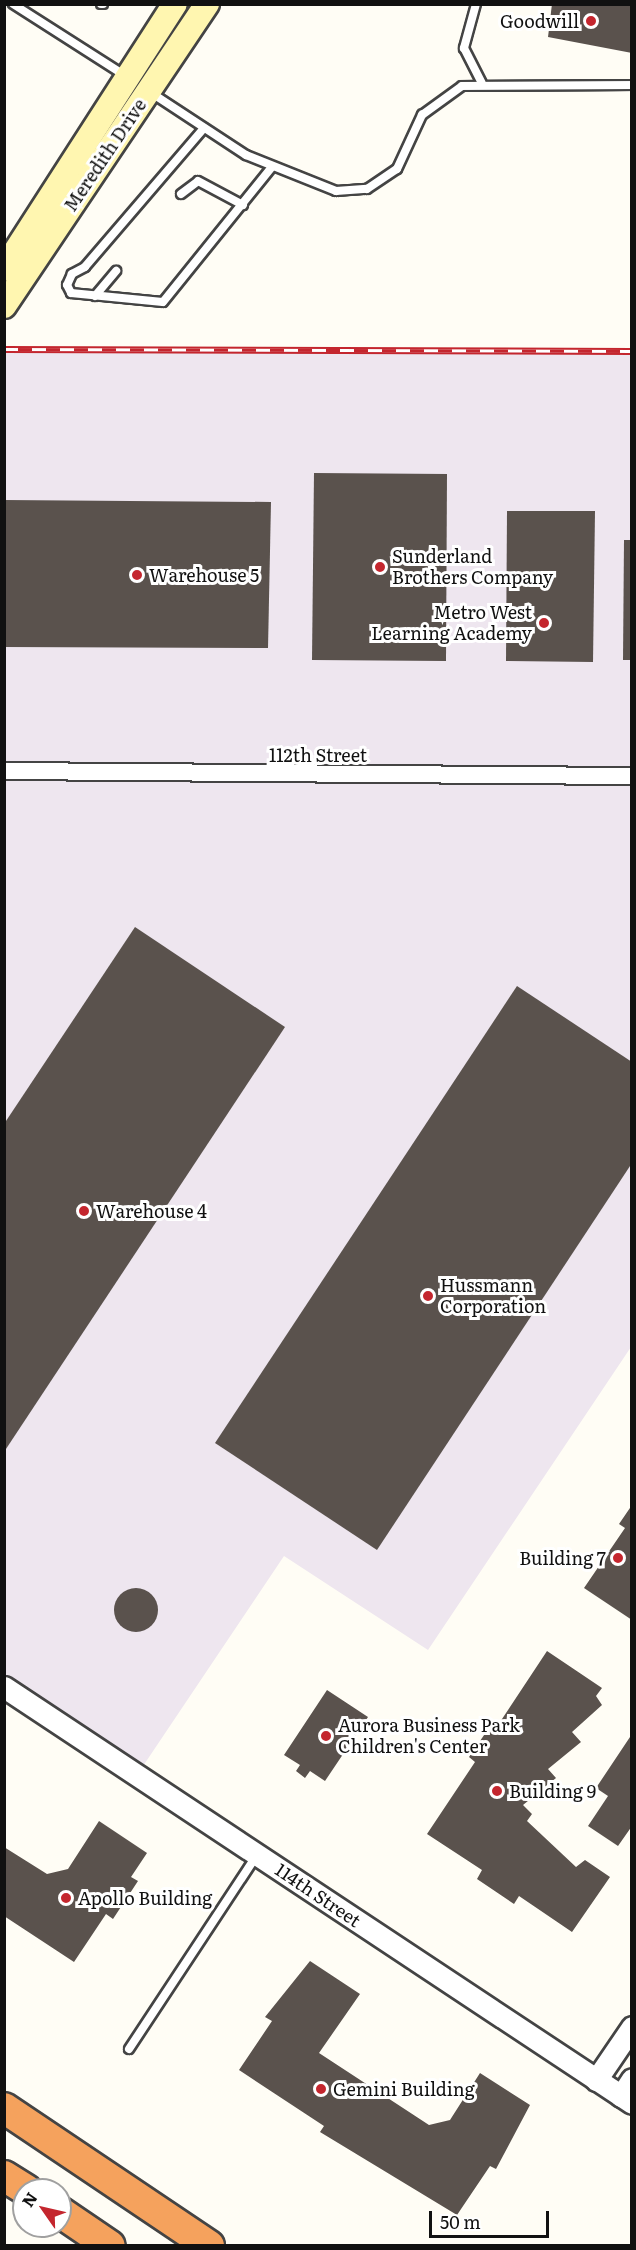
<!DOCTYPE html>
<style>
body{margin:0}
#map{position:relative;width:636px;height:2250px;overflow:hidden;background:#fffdf5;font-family:Literata,serif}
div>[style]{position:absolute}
.industrial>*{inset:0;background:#eee6ef}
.building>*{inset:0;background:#5a524d}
.round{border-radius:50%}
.roads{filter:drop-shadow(2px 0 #444) drop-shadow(-2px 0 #444) drop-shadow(0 2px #444) drop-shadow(0 -2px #444)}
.service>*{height:8px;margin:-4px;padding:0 4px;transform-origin:4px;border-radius:4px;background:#fff}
.minor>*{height:16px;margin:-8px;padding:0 8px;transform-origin:8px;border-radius:8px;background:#fff}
.tertiary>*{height:21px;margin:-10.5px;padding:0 10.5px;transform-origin:10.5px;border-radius:10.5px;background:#fff}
.secondary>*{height:24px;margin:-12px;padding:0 12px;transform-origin:12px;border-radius:12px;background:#fff6b0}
.motorway>*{height:30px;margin:-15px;padding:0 15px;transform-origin:15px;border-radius:15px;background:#f5a25d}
.rail>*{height:7px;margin-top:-3.5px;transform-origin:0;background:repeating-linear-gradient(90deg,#fff 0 14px,#c4262e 0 28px);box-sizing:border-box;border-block:2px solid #c4262e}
.dots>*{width:16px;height:16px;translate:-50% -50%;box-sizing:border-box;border:3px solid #fff;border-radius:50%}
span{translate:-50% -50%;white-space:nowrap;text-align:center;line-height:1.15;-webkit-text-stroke:6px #fff;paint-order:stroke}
.poi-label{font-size:18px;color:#111}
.right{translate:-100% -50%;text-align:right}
.left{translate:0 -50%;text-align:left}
.street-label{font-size:18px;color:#111}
.frame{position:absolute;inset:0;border:6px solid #111;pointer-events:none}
.north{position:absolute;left:12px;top:2178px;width:60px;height:60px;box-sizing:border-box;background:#fff;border:2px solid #a0a0a0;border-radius:50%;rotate:304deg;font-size:16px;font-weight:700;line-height:24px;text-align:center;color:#111}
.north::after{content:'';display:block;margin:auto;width:21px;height:27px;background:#c4262e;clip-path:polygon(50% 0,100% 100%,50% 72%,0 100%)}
.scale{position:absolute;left:429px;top:2211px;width:120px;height:27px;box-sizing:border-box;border:3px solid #111;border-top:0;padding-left:8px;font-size:18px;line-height:21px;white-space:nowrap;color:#111;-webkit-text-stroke:4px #fff;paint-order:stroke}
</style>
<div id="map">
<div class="industrial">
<i style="clip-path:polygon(4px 349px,631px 351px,631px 1347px,428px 1650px,284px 1556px,137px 1775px,5px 1687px)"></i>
</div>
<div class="building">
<i style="clip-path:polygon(552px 4px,632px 4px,632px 53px,548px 37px)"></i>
<i style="clip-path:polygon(314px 473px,447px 474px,446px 661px,312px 660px)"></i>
<i style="clip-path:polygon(4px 500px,271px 502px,268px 648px,4px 647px)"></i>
<i style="clip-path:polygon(507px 511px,595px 511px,593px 662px,506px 661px)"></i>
<i style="clip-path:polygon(624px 540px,632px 540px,632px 660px,623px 660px)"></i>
<i style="clip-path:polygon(135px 927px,285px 1027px,4px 1452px,4px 1124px)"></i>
<i style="clip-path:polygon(517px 986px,632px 1062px,632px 1163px,377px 1550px,215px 1443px)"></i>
<i style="clip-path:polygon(632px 1505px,632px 1620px,584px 1588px,625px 1528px,619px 1524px)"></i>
<i class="round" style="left:114px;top:1588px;width:44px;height:44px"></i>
<i style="clip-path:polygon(547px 1651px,602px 1688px,596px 1696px,602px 1705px,572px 1732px,581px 1742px,548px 1769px,556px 1778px,523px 1805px,532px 1814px,527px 1821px,576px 1867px,585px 1860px,610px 1877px,572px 1932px,519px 1896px,514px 1904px,477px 1879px,482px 1870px,427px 1834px,475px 1762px,469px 1757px,493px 1722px,498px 1725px)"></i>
<i style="clip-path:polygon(327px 1690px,368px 1717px,325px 1781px,310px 1771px,305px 1778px,296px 1771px,300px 1765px,284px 1755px)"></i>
<i style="clip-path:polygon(632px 1734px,632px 1826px,618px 1846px,588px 1826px,608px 1796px,596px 1788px)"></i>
<i style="clip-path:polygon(99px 1821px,147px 1853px,131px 1877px,138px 1881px,113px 1919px,106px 1914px,74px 1962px,4px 1916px,4px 1847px,47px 1874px,68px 1869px)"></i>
<i style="clip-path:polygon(310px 1961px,360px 1994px,319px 2053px,429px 2125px,450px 2120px,480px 2073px,530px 2105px,496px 2169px,490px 2166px,457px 2215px,320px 2132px,324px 2126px,239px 2070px,272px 2021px,265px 2017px)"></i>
</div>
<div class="roads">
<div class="service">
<i style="left:13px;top:4px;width:135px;rotate:32.6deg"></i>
<i style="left:101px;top:4px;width:2px"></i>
<i style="left:476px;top:4px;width:46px;rotate:105.3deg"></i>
<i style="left:464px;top:48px;width:39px;rotate:63deg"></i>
<i style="left:150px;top:92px;width:115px;rotate:33.3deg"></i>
<i style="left:246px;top:155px;width:97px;rotate:21.8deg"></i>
<i style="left:336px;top:191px;width:31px;rotate:-4deg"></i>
<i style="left:367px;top:189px;width:36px;rotate:-34deg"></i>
<i style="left:397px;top:169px;width:60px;rotate:-65.2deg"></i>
<i style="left:422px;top:115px;width:49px;rotate:-35.9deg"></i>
<i style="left:462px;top:86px;width:170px;rotate:-0.3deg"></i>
<i style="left:204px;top:128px;width:183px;rotate:130.6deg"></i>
<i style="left:85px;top:267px;width:15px;rotate:152deg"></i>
<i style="left:72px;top:274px;width:12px;rotate:114deg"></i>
<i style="left:67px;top:285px;width:9px;rotate:63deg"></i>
<i style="left:71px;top:293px;width:92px;rotate:5.6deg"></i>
<i style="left:163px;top:302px;width:174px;rotate:-51.1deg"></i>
<i style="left:181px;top:194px;width:21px;rotate:-37deg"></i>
<i style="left:198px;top:181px;width:51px;rotate:28.1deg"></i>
<i style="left:95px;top:296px;width:33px;rotate:-50deg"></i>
<i style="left:129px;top:2049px;width:232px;rotate:-56.6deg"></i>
</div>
<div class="minor">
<i style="left:4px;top:771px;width:628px;rotate:0.46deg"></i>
</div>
<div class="tertiary">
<i style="left:4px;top:1687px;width:753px;rotate:33.52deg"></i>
<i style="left:596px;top:2080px;width:64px;rotate:-55.8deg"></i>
<i style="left:621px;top:2096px;width:20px;rotate:-57deg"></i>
</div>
<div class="secondary">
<i style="left:4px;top:269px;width:315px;rotate:-57.2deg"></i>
<i style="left:4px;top:306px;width:364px;rotate:-56.1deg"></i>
</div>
<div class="motorway">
<i style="left:4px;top:2108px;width:247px;rotate:33.9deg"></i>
<i style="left:4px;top:2176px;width:26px;rotate:32deg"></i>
<i style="left:60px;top:2212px;width:60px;rotate:34.2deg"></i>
</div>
</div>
<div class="rail">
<i style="left:4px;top:349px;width:628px;rotate:0.18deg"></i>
</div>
<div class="dots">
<i style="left:591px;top:21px;background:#c4262e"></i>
<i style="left:380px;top:567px;background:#c4262e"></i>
<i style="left:137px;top:575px;background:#c4262e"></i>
<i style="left:544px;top:623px;background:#c4262e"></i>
<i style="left:84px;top:1211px;background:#c4262e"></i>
<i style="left:428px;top:1296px;background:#c4262e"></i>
<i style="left:618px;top:1558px;background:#c4262e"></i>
<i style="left:326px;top:1736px;background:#c4262e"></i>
<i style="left:497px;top:1791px;background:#c4262e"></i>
<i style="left:66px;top:1898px;background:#c4262e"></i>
<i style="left:321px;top:2089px;background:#c4262e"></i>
</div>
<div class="poi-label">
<span class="right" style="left:579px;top:21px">Goodwill</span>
<span class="left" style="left:392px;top:567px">Sunderland<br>Brothers Company</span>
<span class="left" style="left:149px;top:575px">Warehouse 5</span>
<span class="right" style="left:532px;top:623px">Metro West<br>Learning Academy</span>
<span class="left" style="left:96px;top:1211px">Warehouse 4</span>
<span class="left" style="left:440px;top:1296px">Hussmann<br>Corporation</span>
<span class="right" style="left:606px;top:1558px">Building 7</span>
<span class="left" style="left:338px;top:1736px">Aurora Business Park<br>Children's Center</span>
<span class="left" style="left:509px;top:1791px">Building 9</span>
<span class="left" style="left:78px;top:1898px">Apollo Building</span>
<span class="left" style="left:333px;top:2089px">Gemini Building</span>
</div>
<div class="street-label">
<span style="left:105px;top:155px;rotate:-56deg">Meredith Drive</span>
<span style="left:318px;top:755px">112th Street</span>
<span style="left:318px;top:1895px;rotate:34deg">114th Street</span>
</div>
<div class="frame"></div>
<div class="north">N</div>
<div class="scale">50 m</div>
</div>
